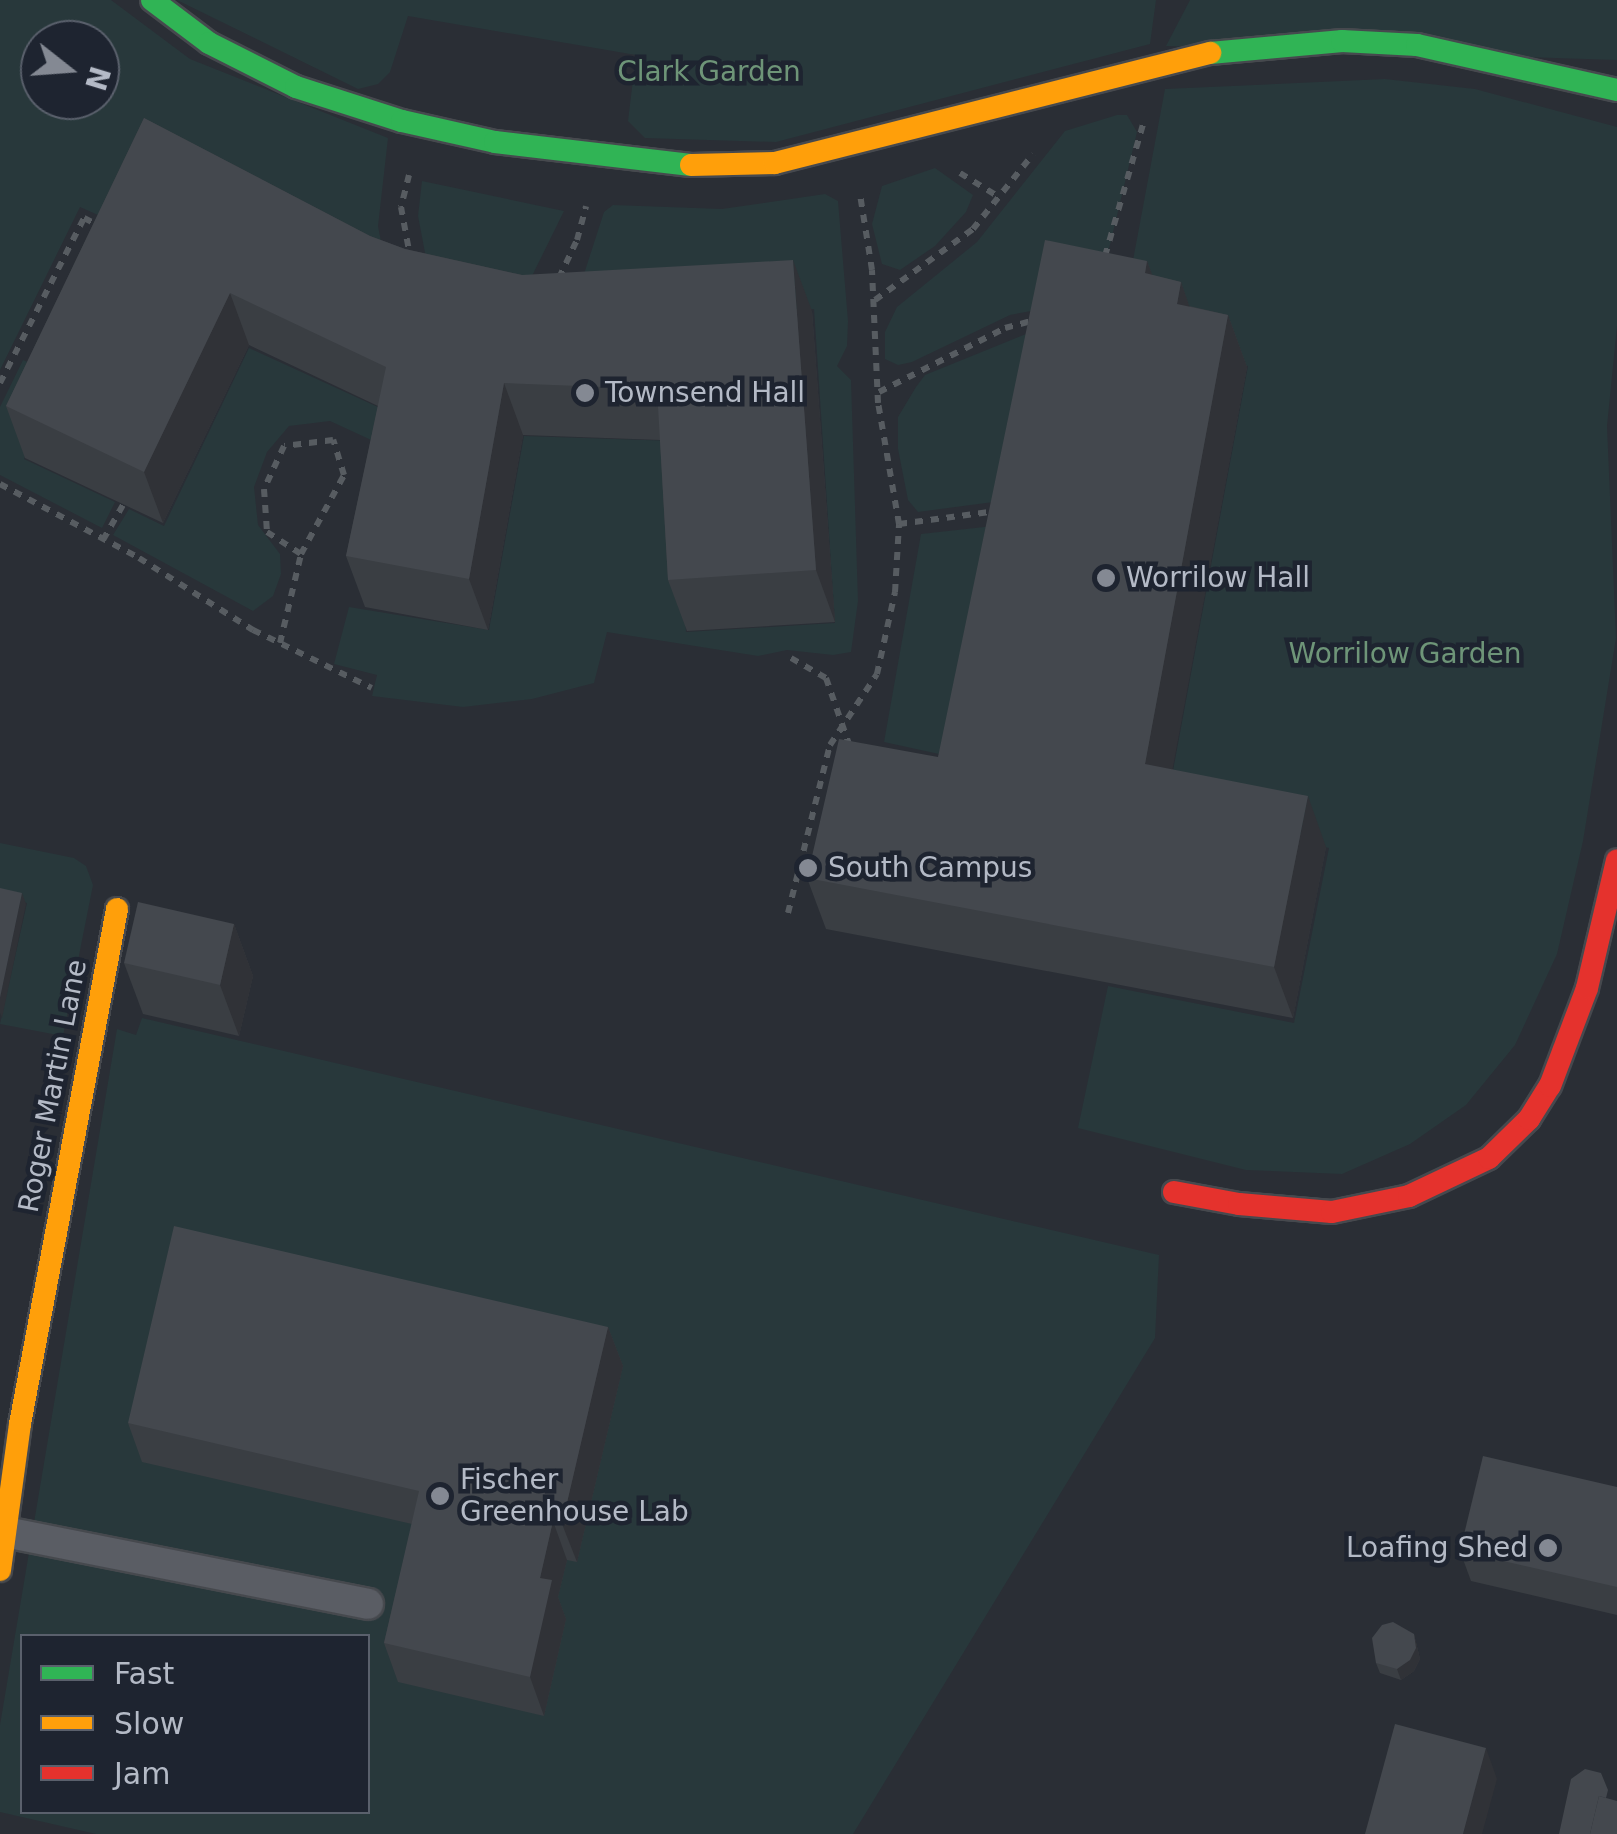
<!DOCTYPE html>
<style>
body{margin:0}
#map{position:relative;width:1617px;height:1834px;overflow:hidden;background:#2a2e35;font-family:"DejaVu Sans",sans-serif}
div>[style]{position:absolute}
.green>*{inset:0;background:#28383b}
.path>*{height:6px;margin-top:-3px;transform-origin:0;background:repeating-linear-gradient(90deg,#575c61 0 8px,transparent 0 16px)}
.roads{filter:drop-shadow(2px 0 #46494e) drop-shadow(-2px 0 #46494e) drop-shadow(0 2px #46494e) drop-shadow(0 -2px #46494e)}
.lane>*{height:30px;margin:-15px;padding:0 15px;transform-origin:15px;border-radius:15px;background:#5a5d64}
.fast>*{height:22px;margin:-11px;padding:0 11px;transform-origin:11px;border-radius:11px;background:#30b455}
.slow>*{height:22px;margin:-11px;padding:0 11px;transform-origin:11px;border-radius:11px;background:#ff9f0a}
.jam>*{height:22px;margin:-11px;padding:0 11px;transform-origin:11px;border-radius:11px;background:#e5322d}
.wall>*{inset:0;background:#3a3e43}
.shaded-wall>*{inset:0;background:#303237}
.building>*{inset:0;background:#44484e}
.dots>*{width:28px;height:28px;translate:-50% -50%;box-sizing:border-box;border:5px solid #1e2430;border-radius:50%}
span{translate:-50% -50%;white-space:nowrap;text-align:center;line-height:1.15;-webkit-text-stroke:9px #1e2430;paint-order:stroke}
.park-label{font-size:28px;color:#6e9578}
.poi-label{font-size:28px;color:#b4bac6}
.left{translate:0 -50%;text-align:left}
.right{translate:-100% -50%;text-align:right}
.street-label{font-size:28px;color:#b4bac6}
.legend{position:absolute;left:20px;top:1634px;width:350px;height:180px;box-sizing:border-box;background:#1e2430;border:2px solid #5a606c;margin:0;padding:12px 18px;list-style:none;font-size:30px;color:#b4bac6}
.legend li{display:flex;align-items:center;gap:20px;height:50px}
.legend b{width:50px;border:2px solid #5a606c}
.north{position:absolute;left:20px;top:20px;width:100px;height:100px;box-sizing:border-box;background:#1e2430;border:2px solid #5a606c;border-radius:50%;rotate:107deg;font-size:28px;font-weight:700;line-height:40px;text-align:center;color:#b4bac6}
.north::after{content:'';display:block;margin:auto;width:35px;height:45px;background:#848993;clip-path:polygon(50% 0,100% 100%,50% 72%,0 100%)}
</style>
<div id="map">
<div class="green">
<i style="clip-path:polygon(evenodd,0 0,111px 0,190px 59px,388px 138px,378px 226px,389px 283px,132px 230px,80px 207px,0 370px,0 0,40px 40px,100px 40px,100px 100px,40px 100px,40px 40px)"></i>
<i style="clip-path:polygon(177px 0,1156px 0,1150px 44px,776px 142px,645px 138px,628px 121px,636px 55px,408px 16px,390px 72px,378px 84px,358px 89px)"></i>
<i style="clip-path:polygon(1190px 0,1617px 0,1617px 60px,1166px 46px)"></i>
<i style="clip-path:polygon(1385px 79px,1475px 89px,1617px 127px,1617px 326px,1607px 426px,1616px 638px,1583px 841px,1557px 954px,1515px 1045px,1466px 1105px,1410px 1144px,1342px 1174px,1246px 1170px,1078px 1128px,1108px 986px,1294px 1023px,1329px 848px,1165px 814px,1248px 366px,1197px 354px,1125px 303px,1165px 89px)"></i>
<i style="clip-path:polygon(1117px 115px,1127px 115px,1137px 132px,1102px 278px,1047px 308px,1010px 315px,912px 362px,898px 365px,885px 359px,885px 332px,897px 307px,977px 242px,1065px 131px)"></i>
<i style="clip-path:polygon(935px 168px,973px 195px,966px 212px,935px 246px,900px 270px,882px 264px,872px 224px,882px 186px)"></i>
<i style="clip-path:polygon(422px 181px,564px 211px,533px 274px,513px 294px,426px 258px,418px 216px)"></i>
<i style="clip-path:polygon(825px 194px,838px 201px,848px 321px,847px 346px,837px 366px,851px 380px,858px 601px,851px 652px,833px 655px,787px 650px,758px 656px,607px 632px,594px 683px,532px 699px,463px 707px,372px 696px,377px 675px,334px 664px,349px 607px,489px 630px,524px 436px,675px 441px,686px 632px,835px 623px,814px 309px,544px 324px,584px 274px,604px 212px,613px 205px,722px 209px)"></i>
<i style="clip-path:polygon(1026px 334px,1023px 498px,918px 512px,908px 500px,898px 449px,898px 417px,916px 387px,925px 375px)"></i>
<i style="clip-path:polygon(249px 348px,404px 419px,382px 445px,330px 421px,289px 426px,267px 452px,254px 487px,258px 525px,280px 554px,281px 574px,273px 596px,253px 611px,113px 535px,129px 509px,164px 526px)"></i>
<i style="clip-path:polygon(23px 360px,61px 377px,24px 459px,115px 502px,102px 528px,0 475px,0 407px)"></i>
<i style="clip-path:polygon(993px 526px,962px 759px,884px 742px,921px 534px)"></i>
<i style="clip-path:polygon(0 843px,74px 858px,86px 866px,93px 885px,63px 1036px,0 1024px,27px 903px,0 896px)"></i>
<i style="clip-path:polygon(evenodd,142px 1018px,1159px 1255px,1155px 1338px,853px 1834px,96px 1834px,0 1812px,0 1725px,117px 1029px,136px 1035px,142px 1018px,22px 1636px,368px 1636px,368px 1812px,22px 1812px,22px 1636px)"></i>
</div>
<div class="path">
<i style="left:960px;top:173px;width:46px;rotate:31.6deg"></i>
<i style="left:409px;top:175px;width:33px;rotate:104deg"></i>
<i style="left:401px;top:207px;width:50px;rotate:79.6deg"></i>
<i style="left:1105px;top:256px;width:137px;rotate:-73.9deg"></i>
<i style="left:559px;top:278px;width:42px;rotate:-64.7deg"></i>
<i style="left:577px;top:240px;width:35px;rotate:-75deg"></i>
<i style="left:875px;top:300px;width:121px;rotate:-35.9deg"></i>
<i style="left:973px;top:229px;width:96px;rotate:-51.3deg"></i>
<i style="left:0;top:383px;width:185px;rotate:-63deg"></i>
<i style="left:84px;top:218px;width:18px;rotate:27deg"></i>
<i style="left:879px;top:392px;width:141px;rotate:-26.9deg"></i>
<i style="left:1005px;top:328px;width:30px;rotate:-15deg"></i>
<i style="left:0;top:484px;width:157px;rotate:28deg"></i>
<i style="left:139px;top:558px;width:135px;rotate:32.3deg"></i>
<i style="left:253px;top:630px;width:132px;rotate:26deg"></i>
<i style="left:899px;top:524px;width:99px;rotate:-7.6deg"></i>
<i style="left:103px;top:540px;width:40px;rotate:-60.3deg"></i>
<i style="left:280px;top:643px;width:91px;rotate:-76.7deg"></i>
<i style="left:301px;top:554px;width:90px;rotate:-61.4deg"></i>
<i style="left:344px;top:475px;width:37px;rotate:-107deg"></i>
<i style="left:333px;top:440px;width:49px;rotate:173deg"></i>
<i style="left:284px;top:446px;width:47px;rotate:114.9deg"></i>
<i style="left:264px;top:489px;width:43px;rotate:86deg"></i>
<i style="left:267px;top:532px;width:40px;rotate:32.9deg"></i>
<i style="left:791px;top:658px;width:40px;rotate:29.7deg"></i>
<i style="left:826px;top:678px;width:73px;rotate:70.8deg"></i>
<i style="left:788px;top:913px;width:173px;rotate:-76deg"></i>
<i style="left:830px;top:745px;width:85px;rotate:-56.5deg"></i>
<i style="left:877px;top:674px;width:84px;rotate:-77.6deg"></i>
<i style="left:895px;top:592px;width:68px;rotate:-86.6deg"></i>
<i style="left:899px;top:524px;width:123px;rotate:-99.8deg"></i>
<i style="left:878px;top:403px;width:133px;rotate:-92.6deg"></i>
<i style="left:872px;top:270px;width:77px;rotate:-99deg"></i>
</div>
<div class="roads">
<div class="lane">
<i style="left:5px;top:1532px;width:370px;rotate:11.2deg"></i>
</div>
<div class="fast">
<i style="left:152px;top:0;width:71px;rotate:37deg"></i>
<i style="left:209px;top:43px;width:97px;rotate:26.8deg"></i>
<i style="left:296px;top:87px;width:111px;rotate:17.8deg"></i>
<i style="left:402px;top:121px;width:95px;rotate:12.7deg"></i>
<i style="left:495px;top:142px;width:197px;rotate:6.7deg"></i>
<i style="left:1210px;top:53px;width:133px;rotate:-5.2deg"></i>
<i style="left:1342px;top:41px;width:75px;rotate:3.1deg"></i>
<i style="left:1417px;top:45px;width:205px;rotate:12.7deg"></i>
</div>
<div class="slow">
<i style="left:691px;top:165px;width:84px;rotate:-1.4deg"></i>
<i style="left:775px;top:163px;width:449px;rotate:-14.2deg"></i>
<i style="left:0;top:1570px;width:147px;rotate:-82.2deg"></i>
<i style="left:20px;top:1424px;width:524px;rotate:-79.33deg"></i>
</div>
<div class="jam">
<i style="left:1174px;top:1192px;width:66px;rotate:10.5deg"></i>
<i style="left:1239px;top:1204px;width:93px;rotate:4.9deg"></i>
<i style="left:1332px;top:1212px;width:79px;rotate:-11.7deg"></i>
<i style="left:1409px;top:1196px;width:89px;rotate:-25.4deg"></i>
<i style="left:1489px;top:1158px;width:56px;rotate:-44.3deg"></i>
<i style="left:1529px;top:1119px;width:39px;rotate:-58deg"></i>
<i style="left:1550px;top:1086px;width:105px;rotate:-69.3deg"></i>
<i style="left:1587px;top:988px;width:131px;rotate:-76.8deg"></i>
</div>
</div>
<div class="wall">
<i style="clip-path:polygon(144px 118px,370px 236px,405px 249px,522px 275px,812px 311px,835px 622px,687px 631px,668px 580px,660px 440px,523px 435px,488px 630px,365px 607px,346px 556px,378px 406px,249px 345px,163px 523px,25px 458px,6px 406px)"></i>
<i style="clip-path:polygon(1147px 261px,1152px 275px,1181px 282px,1189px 306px,1228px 315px,1247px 367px,1172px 769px,1326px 847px,1293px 1018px,826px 929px,807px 878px,938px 757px)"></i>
<i style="clip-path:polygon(234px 924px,253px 976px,239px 1036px,143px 1014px,124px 963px)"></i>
<i style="clip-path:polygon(608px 1327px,623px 1366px,577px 1562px,567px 1560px,558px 1597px,566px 1619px,544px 1716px,398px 1682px,384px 1643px,412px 1524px,142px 1462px,128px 1423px)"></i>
<i style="clip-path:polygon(1617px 1487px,1617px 1615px,1471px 1581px,1460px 1551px)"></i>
<i style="clip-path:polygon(1414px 1634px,1420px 1659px,1414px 1671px,1401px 1680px,1380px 1673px,1376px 1663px)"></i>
</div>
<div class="shaded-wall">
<i style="clip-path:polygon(793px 260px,812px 311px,835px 622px,816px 570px)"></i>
<i style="clip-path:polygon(1147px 261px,1166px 312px,1145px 273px)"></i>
<i style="clip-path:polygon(1181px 282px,1199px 334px,1177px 304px)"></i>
<i style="clip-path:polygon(230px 293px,249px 345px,163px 523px,144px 472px)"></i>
<i style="clip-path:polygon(1228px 315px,1247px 367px,1164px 815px,1145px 764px)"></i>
<i style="clip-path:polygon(504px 383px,523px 435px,488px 630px,469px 579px)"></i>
<i style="clip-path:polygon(1308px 796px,1326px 847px,1293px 1018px,1274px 967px)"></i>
<i style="clip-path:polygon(22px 893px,26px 904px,2px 1018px,0 1013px,0 998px)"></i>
<i style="clip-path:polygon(234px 924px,253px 976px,239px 1036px,220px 985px)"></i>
<i style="clip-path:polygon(608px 1327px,623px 1366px,577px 1562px,562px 1524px)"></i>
<i style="clip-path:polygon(553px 1521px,567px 1560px,558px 1597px,566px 1619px,544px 1716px,530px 1677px,540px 1578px)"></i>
<i style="clip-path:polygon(1414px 1634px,1420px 1659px,1414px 1671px,1401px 1680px,1397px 1669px)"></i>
<i style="clip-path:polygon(1486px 1748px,1497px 1779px,1482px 1834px,1463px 1834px)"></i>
</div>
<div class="building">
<i style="clip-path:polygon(144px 118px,370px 236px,405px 249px,522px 275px,793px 260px,816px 570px,668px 580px,657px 389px,504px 383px,469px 579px,346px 556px,386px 367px,230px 293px,144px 472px,6px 406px)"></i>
<i style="clip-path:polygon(1045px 240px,1147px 261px,1145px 273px,1181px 282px,1177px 304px,1228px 315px,1145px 764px,1308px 796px,1274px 967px,807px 878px,839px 739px,938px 757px)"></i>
<i style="clip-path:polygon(0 888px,22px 893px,0 998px)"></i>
<i style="clip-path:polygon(138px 902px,234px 924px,220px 985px,124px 963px)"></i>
<i style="clip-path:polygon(174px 1226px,608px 1327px,562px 1524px,553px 1521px,540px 1578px,552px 1580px,530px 1677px,384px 1643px,419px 1491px,128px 1423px)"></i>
<i style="clip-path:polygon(1483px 1456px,1617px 1487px,1617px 1587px,1460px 1551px)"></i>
<i style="clip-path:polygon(1393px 1622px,1414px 1634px,1416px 1648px,1410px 1660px,1397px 1669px,1376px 1663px,1372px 1638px,1382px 1625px)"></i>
<i style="clip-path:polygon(1395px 1724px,1486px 1748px,1463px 1834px,1365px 1834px)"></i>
<i style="clip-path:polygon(1585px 1769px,1601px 1773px,1608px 1790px,1606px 1798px,1599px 1796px,1590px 1834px,1559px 1834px,1571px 1779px)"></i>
<i style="clip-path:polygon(1599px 1796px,1617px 1801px,1617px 1834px,1590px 1834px)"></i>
</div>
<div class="dots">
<i style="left:585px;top:393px;background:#848993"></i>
<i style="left:1106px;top:578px;background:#848993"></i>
<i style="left:808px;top:868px;background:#848993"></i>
<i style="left:440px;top:1496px;background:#848993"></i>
<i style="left:1548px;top:1548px;background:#848993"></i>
</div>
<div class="park-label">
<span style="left:709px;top:72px">Clark Garden</span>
<span style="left:1405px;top:654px">Worrilow Garden</span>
</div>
<div class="poi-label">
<span class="left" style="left:605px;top:393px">Townsend Hall</span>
<span class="left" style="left:1126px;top:578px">Worrilow Hall</span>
<span class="left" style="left:828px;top:868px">South Campus</span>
<span class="left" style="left:460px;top:1496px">Fischer<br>Greenhouse Lab</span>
<span class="right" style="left:1528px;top:1548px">Loafing Shed</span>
</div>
<div class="street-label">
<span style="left:53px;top:1086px;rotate:-79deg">Roger Martin Lane</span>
</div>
<ul class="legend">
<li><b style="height:12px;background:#30b455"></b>Fast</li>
<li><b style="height:12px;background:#ff9f0a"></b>Slow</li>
<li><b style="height:12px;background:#e5322d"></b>Jam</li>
</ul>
<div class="north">N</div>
</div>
